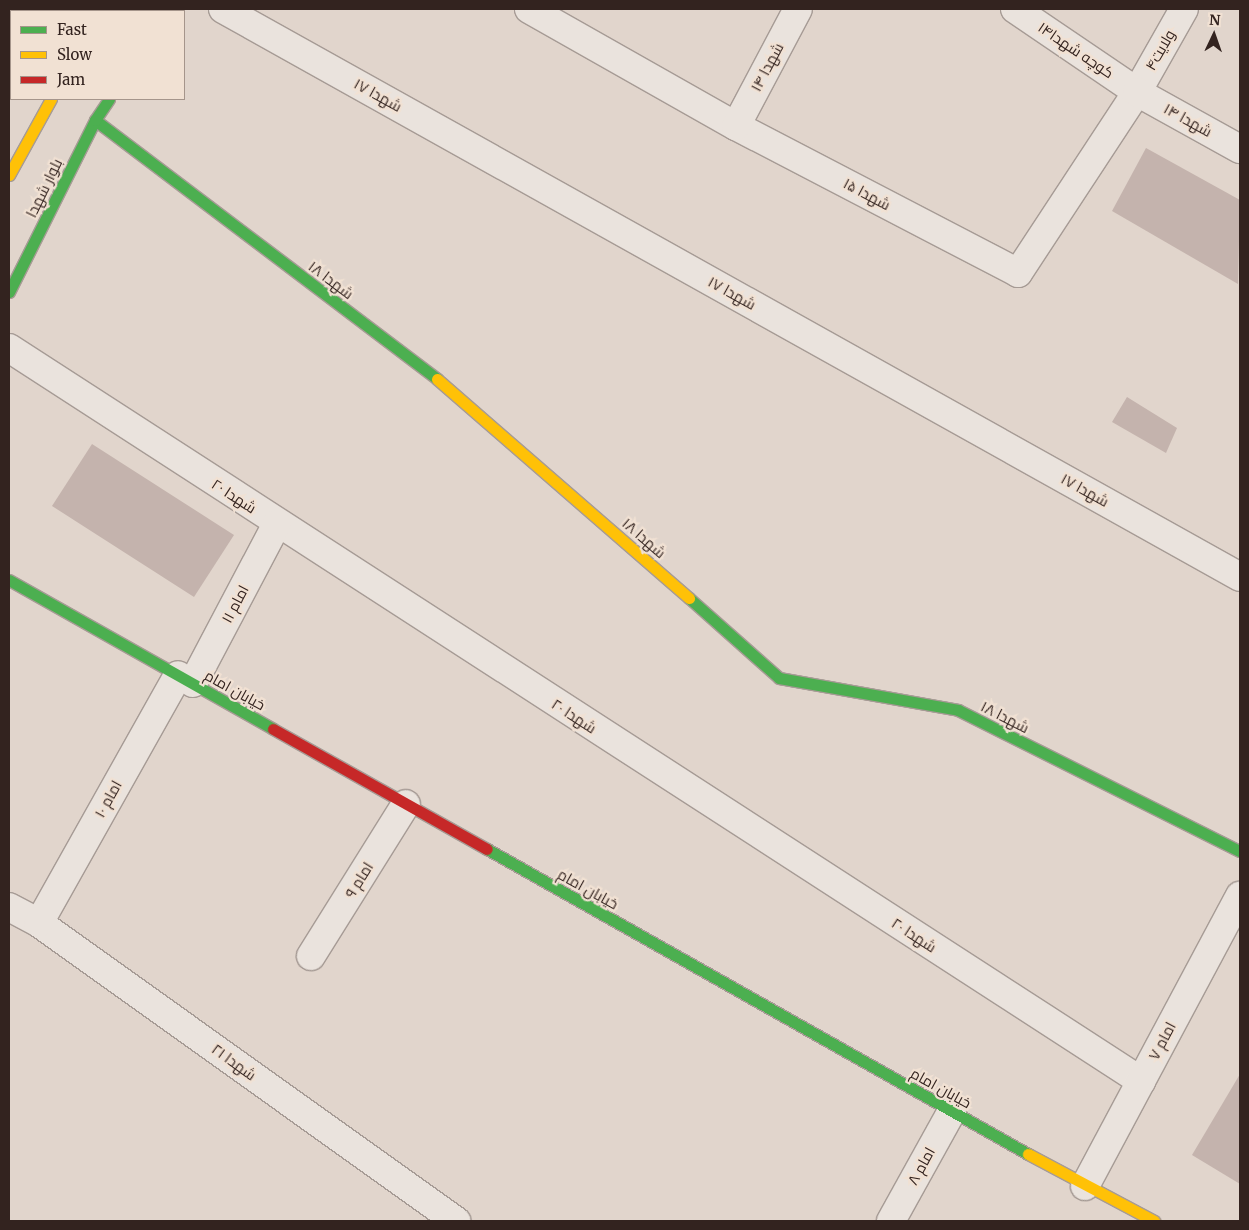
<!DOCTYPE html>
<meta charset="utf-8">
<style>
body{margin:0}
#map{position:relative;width:1249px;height:1230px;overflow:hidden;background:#e1d5cc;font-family:Merriweather,Cairo,serif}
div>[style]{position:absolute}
.building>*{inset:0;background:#c4b3ad}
.roads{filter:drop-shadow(1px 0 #a69b95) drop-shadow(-1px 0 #a69b95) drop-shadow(0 1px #a69b95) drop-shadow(0 -1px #a69b95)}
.street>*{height:28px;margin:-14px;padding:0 14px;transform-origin:14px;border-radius:14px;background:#eae3dd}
.fast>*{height:11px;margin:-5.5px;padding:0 5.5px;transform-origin:5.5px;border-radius:5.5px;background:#4caf50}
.slow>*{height:11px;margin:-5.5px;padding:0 5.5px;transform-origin:5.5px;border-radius:5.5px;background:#ffc107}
.jam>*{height:11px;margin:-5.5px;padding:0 5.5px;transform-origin:5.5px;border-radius:5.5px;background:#c62828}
span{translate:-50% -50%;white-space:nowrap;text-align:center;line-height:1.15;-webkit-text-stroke:4.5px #f1e1d3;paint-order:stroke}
.street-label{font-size:15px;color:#33231f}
.frame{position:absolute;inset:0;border:10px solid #33231f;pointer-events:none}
.legend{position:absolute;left:10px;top:10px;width:175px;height:90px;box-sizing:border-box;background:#f1e1d3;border:1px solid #a5958b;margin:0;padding:6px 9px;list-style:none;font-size:15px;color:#33231f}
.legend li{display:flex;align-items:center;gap:10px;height:25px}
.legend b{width:25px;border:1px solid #a5958b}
.north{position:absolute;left:1189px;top:10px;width:50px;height:50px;-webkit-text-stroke:4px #f1e1d3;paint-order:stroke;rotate:3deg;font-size:14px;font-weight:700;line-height:20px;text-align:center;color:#33231f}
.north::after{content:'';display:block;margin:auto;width:18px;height:22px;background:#33231f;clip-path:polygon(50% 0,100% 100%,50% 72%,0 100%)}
</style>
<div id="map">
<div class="building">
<i style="clip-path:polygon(1146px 148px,1240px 200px,1238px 284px,1112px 211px)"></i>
<i style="clip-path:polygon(1127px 397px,1177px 428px,1166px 453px,1112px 422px)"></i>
<i style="clip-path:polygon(92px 444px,234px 535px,194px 597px,52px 506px)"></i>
<i style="clip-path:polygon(1240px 1074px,1240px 1184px,1192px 1155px)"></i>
</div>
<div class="roads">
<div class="street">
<i style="left:223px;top:9px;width:1165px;rotate:29.18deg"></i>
<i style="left:529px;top:9px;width:238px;rotate:29.5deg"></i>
<i style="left:736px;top:126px;width:318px;rotate:27.5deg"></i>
<i style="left:1018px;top:273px;width:217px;rotate:-56.7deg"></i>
<i style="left:1137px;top:92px;width:95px;rotate:-60.5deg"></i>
<i style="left:1015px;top:9px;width:148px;rotate:34.2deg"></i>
<i style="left:1137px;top:92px;width:118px;rotate:29deg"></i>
<i style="left:9px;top:72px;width:2px;rotate:27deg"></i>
<i style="left:736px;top:126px;width:132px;rotate:-62.1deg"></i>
<i style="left:9px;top:348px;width:1349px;rotate:32.92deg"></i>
<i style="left:193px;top:683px;width:180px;rotate:-62.2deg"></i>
<i style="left:9px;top:907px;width:34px;rotate:28deg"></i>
<i style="left:39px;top:923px;width:513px;rotate:35.55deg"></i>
<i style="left:39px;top:923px;width:284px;rotate:-60.7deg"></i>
<i style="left:311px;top:956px;width:179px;rotate:-58deg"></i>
<i style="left:1085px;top:1186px;width:329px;rotate:-61.9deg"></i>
<i style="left:891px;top:1221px;width:126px;rotate:-61deg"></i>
</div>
<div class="fast">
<i style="left:100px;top:11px;width:2px;rotate:-63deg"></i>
<i style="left:95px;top:120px;width:429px;rotate:37.1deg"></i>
<i style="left:9px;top:292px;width:192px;rotate:-63.4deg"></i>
<i style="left:95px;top:120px;width:25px;rotate:-56deg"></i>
<i style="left:9px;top:580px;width:303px;rotate:29.4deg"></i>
<i style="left:689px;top:598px;width:120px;rotate:41.6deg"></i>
<i style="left:779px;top:678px;width:182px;rotate:10.1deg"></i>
<i style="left:958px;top:710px;width:315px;rotate:26.6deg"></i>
<i style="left:487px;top:849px;width:621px;rotate:29.41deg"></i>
</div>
<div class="slow">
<i style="left:168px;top:11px;width:3px;rotate:-45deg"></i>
<i style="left:9px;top:175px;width:87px;rotate:-61.1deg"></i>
<i style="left:437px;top:379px;width:334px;rotate:41deg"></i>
<i style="left:1028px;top:1154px;width:143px;rotate:28deg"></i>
</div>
<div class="jam">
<i style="left:273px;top:729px;width:245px;rotate:29.3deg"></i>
</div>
</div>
<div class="street-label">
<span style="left:1076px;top:50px;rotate:34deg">کوچه شهدا۱۴</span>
<span style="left:1160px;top:50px;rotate:-60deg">ولایت۴</span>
<span style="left:767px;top:67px;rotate:-62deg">شهدا ۱۴</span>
<span style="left:378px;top:95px;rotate:29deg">شهدا ۱۷</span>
<span style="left:1188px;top:120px;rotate:29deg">شهدا ۱۴</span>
<span style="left:44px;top:188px;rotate:-64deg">بلوار شهدا</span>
<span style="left:867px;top:194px;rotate:28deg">شهدا ۱۵</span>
<span style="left:331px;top:280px;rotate:37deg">شهدا ۱۸</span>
<span style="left:732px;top:293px;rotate:29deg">شهدا ۱۷</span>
<span style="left:1085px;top:490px;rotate:29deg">شهدا ۱۷</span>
<span style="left:234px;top:496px;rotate:33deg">شهدا ۲۰</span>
<span style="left:644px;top:538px;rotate:41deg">شهدا ۱۸</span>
<span style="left:235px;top:604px;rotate:-62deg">امام ۱۱</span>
<span style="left:235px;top:690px;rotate:29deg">خیابان امام</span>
<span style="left:574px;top:716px;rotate:33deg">شهدا ۲۰</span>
<span style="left:1005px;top:717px;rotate:27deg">شهدا ۱۸</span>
<span style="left:108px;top:799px;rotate:-61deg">امام ۱۰</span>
<span style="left:359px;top:880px;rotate:-58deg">امام ۹</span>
<span style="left:588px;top:889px;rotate:29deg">خیابان امام</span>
<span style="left:914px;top:935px;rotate:33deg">شهدا ۲۰</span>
<span style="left:1162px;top:1041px;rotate:-62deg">امام ۷</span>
<span style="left:234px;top:1062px;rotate:36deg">شهدا ۲۱</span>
<span style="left:941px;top:1088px;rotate:29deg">خیابان امام</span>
<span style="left:921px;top:1166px;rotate:-61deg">امام ۸</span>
</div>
<div class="frame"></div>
<ul class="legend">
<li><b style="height:6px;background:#4caf50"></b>Fast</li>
<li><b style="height:6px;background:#ffc107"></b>Slow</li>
<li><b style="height:6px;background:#c62828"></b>Jam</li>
</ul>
<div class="north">N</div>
</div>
